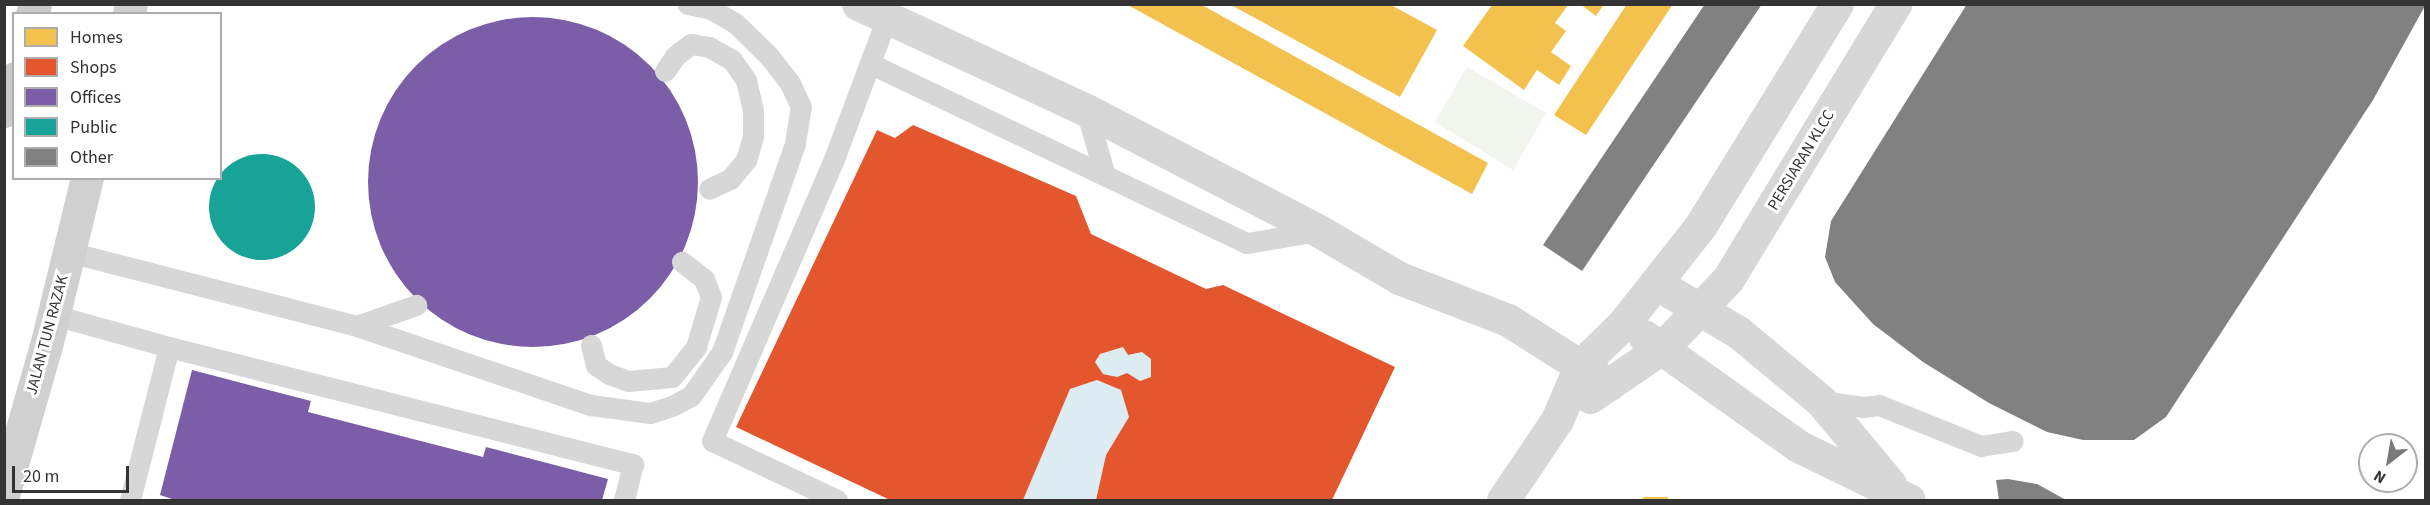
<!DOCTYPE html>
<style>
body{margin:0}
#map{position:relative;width:2430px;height:505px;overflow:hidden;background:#fff;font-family:"Source Sans 3",sans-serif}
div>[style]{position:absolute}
.green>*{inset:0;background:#f1f5ed}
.water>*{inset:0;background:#ddebf3}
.homes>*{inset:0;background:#f2c14e}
.shops>*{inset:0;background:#e4572e}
.offices>*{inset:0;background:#7b5ea7}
.round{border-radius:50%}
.public>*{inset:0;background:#17a398}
.building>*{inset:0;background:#818181}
.lane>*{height:21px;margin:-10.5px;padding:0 10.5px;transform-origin:10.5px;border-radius:10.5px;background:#d7d7d7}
.street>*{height:33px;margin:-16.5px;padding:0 16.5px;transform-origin:16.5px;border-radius:16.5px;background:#d7d7d7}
.secondary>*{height:33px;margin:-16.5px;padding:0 16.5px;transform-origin:16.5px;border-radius:16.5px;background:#d0d0d0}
.primary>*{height:33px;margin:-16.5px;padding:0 16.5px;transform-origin:16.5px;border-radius:16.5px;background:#cacaca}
span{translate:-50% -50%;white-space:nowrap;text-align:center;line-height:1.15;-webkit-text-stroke:6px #fff;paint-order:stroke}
.street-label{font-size:16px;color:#333}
.frame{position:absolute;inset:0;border:6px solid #333;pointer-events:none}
.legend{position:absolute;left:12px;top:12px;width:210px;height:168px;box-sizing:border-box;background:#fff;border:2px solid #adadad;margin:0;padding:8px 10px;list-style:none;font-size:18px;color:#333}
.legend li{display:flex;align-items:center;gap:12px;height:30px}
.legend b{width:30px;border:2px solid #adadad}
.north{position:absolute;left:2358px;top:433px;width:60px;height:60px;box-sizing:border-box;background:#fff;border:2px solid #adadad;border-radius:50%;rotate:211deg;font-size:16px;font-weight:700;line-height:24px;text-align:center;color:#333}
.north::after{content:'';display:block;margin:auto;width:21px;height:27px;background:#7a7a7a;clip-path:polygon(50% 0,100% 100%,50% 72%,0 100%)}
.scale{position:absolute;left:12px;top:466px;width:117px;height:27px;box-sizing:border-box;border:3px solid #333;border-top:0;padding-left:8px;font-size:18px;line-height:21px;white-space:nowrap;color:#333;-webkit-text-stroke:4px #fff;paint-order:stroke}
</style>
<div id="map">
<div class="green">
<i style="clip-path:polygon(1467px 67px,1546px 113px,1513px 170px,1435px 122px)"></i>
</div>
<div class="water">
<i style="clip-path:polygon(1123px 347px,1128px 355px,1142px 352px,1151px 359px,1151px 377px,1140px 381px,1127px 373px,1117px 377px,1103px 374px,1095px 362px,1100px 354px)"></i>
<i style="clip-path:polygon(1097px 380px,1121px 390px,1129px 417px,1106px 455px,1096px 500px,1023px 500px,1070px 389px)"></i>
</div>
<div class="homes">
<i style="clip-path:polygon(1126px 4px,1200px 4px,1488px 163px,1472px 194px)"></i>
<i style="clip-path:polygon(1580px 4px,1604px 4px,1596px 16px)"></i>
<i style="clip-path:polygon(1627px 4px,1673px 4px,1586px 135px,1554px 115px)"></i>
<i style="clip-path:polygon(1231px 5px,1391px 5px,1437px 30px,1400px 97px)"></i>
<i style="clip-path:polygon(1492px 5px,1568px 5px,1555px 23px,1566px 31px,1551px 52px,1571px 66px,1559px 85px,1537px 70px,1524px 90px,1463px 46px)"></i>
<i style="clip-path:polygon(1644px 497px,1668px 497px,1668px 500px,1641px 500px)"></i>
</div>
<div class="shops">
<i style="clip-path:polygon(evenodd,913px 125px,1076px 196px,1091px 234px,1206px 289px,1223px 285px,1395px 367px,1332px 500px,1096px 500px,1106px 455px,1129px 417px,1121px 390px,1097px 380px,1070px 389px,1023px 500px,890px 500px,736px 427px,877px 130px,895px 138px,913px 125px,1123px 347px,1128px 355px,1142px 352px,1151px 359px,1151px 377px,1140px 381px,1127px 373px,1117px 377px,1103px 374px,1095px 362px,1100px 354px,1123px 347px)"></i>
</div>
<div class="offices">
<i class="round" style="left:368px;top:17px;width:330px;height:330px"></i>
<i style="clip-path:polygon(192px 370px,311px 401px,308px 412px,483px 457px,486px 447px,608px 479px,602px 500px,175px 500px,160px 495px)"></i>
</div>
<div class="public">
<i class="round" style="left:209px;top:154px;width:106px;height:106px"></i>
</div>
<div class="building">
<i style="clip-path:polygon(1705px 4px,1762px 4px,1582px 271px,1543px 245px)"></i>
<i style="clip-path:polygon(1967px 4px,2426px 4px,2373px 100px,2166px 417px,2134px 440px,2083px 440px,2047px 432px,1989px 403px,1923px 362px,1873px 324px,1835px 282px,1825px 257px,1831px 221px)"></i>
<i style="clip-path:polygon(2008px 479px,2037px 484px,2066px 500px,1999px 500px,1996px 480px)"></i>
</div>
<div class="lane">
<i style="left:871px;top:64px;width:416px;rotate:25.5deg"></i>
<i style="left:1247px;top:243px;width:72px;rotate:-9.6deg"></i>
<i style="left:665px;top:71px;width:18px;rotate:-56deg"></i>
<i style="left:675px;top:56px;width:20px;rotate:-37deg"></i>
<i style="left:691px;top:44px;width:18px;rotate:9deg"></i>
<i style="left:709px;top:47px;width:26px;rotate:29deg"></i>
<i style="left:732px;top:60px;width:24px;rotate:55deg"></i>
<i style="left:746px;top:80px;width:31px;rotate:77deg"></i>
<i style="left:753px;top:110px;width:26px;rotate:90deg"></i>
<i style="left:753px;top:136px;width:25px;rotate:106deg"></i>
<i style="left:746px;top:160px;width:25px;rotate:130deg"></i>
<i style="left:730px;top:179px;width:23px;rotate:155deg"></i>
<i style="left:1086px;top:110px;width:65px;rotate:73.8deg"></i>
<i style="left:69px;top:252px;width:297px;rotate:14.4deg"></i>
<i style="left:357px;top:326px;width:247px;rotate:18.7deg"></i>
<i style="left:591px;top:405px;width:60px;rotate:7.7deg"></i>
<i style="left:650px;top:413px;width:23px;rotate:-18deg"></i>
<i style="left:672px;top:406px;width:21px;rotate:-28deg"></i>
<i style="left:691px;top:396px;width:54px;rotate:-54.8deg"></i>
<i style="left:722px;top:352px;width:221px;rotate:-70.7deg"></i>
<i style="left:795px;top:143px;width:36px;rotate:-81deg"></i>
<i style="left:801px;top:107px;width:26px;rotate:-115deg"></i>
<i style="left:790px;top:83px;width:36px;rotate:-128deg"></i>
<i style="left:768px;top:55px;width:46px;rotate:-135.9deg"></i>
<i style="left:735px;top:23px;width:28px;rotate:-150deg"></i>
<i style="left:711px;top:9px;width:24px;rotate:-168deg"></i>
<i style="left:54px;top:315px;width:119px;rotate:15.5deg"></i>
<i style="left:169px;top:347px;width:158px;rotate:104.3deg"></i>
<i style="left:357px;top:326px;width:63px;rotate:-19.6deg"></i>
<i style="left:591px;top:345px;width:21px;rotate:76deg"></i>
<i style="left:596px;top:365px;width:16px;rotate:35deg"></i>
<i style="left:609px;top:374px;width:20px;rotate:20deg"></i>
<i style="left:628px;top:381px;width:44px;rotate:-5.2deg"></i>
<i style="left:672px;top:377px;width:38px;rotate:-51deg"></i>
<i style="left:696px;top:347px;width:52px;rotate:-73.3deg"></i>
<i style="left:711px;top:297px;width:19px;rotate:-111deg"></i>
<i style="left:704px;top:279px;width:28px;rotate:-142deg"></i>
<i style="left:169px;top:347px;width:479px;rotate:14.2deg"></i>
<i style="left:633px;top:464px;width:37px;rotate:104deg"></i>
<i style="left:1821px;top:401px;width:42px;rotate:8.1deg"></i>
<i style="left:1863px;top:407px;width:16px;rotate:-7deg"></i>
<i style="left:1879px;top:405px;width:110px;rotate:21.9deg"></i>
<i style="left:1981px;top:446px;width:32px;rotate:-9deg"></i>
<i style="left:837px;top:500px;width:138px;rotate:-154.7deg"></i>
<i style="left:712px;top:441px;width:307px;rotate:-66.6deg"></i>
<i style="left:834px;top:159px;width:152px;rotate:-69.5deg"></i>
</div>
<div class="street">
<i style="left:858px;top:4px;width:251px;rotate:24.9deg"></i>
<i style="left:1086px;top:110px;width:263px;rotate:27.4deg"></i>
<i style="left:1319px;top:231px;width:93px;rotate:30.4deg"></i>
<i style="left:1399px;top:278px;width:117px;rotate:21.1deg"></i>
<i style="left:1508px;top:320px;width:120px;rotate:32.4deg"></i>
<i style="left:1657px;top:284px;width:94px;rotate:30.7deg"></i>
<i style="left:1738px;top:332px;width:108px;rotate:39.7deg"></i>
<i style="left:1821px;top:401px;width:108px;rotate:50.3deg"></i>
<i style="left:1644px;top:336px;width:189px;rotate:35.5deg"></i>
<i style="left:1798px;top:446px;width:123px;rotate:25.9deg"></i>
<i style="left:1590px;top:397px;width:88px;rotate:-34.4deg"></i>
<i style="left:1663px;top:347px;width:94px;rotate:-46.3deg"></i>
<i style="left:1728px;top:279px;width:322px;rotate:-58.7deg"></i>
<i style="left:1503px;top:500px;width:97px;rotate:-56deg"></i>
<i style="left:1557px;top:420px;width:59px;rotate:-66.9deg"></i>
<i style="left:1580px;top:366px;width:62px;rotate:-44.3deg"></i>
<i style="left:1624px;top:323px;width:125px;rotate:-51.8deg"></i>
<i style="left:1701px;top:225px;width:259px;rotate:-58.4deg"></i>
</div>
<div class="secondary">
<i style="left:129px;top:14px;width:10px;rotate:-79deg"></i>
<i style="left:4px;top:492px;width:152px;rotate:-74deg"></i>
<i style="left:46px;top:346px;width:173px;rotate:-76.3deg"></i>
</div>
<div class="primary">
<i style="left:32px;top:14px;width:10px;rotate:-73deg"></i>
<i style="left:4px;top:111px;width:34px;rotate:-73deg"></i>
</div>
<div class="street-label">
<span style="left:1801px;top:160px;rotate:-59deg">PERSIARAN KLCC</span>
<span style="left:47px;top:335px;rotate:-75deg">JALAN TUN RAZAK</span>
</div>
<div class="frame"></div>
<ul class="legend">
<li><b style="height:16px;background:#f2c14e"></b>Homes</li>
<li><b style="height:16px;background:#e4572e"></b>Shops</li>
<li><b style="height:16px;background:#7b5ea7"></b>Offices</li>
<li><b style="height:16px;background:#17a398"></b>Public</li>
<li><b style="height:16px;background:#818181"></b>Other</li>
</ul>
<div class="north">N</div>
<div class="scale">20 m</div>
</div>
